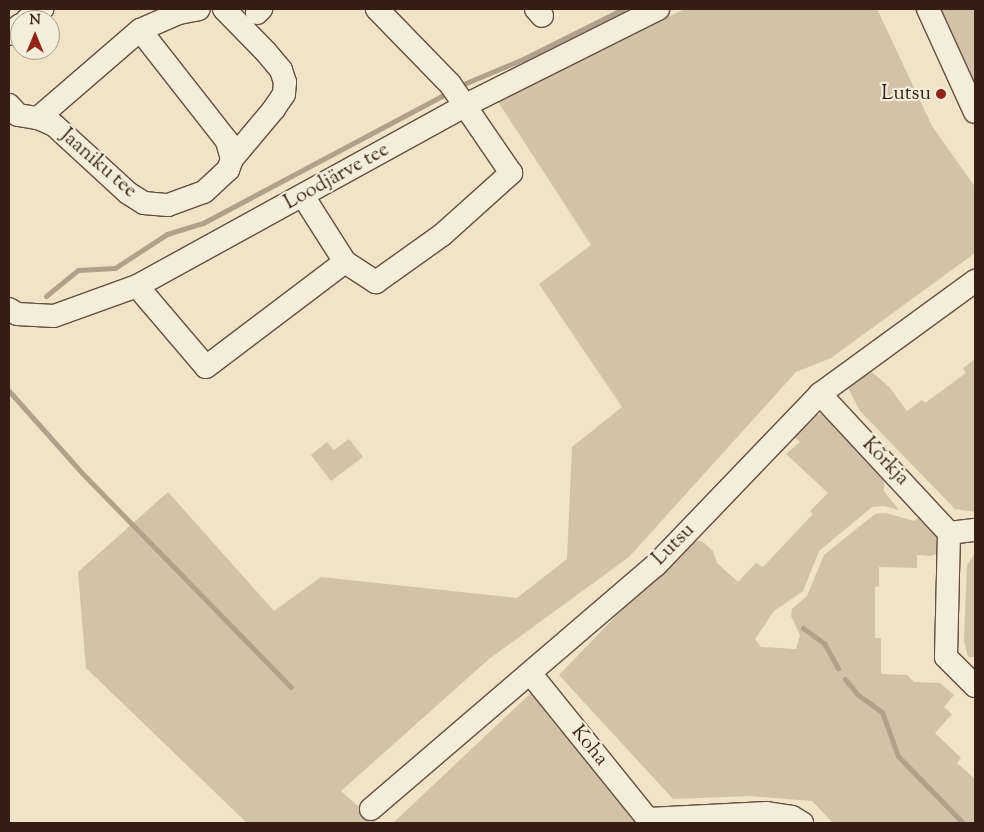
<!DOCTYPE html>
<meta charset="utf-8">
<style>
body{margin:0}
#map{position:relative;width:984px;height:832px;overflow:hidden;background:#f0e3c8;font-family:"Sorts Mill Goudy",serif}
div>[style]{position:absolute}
.green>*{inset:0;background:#d1c2a9}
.stream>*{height:5px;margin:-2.5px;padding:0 2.5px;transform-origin:2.5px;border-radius:2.5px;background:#b1a08b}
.roads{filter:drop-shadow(1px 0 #654f41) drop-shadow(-1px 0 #654f41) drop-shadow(0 1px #654f41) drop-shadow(0 -1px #654f41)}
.minor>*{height:22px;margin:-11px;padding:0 11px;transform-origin:11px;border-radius:11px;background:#f5eddb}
.dots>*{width:14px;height:14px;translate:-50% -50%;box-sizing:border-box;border:2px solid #f5eddb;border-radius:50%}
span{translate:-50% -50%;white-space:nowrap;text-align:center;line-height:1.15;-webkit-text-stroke:4.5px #f5eddb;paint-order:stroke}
.poi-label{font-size:20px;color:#371e14}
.right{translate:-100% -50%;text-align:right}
.street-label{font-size:20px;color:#371e14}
.frame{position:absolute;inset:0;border:10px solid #371e14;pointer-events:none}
.north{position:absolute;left:10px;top:10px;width:50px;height:50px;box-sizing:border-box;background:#f5eddb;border:1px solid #a99a8b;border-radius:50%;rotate:0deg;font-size:14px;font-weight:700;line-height:20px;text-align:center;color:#371e14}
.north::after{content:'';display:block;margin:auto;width:18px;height:22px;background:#8f2418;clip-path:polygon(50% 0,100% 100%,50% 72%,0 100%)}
</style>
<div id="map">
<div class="green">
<i style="clip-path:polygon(685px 9px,877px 9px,932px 126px,975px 187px,975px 253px,831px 358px,796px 372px,629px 557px,489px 659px,341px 791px,377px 823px,247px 823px,86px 668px,78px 572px,168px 492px,274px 611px,321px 577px,517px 598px,567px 559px,572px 447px,622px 407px,539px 284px,591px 245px,497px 100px)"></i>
<i style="clip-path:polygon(940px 9px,975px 9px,975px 83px,949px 32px)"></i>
<i style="clip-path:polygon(975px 359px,975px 512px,955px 509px,860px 411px,845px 382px,862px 370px,872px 372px,890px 388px,907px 411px,922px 400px,925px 403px,966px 373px,963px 368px)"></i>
<i style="clip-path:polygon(821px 414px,832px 420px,884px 475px,884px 491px,899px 510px,884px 506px,872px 507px,819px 551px,803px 591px,774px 611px,755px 639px,761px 647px,796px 649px,800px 635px,791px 616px,792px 609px,807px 596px,824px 555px,875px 514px,886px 513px,914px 521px,923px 514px,940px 533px,941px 552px,931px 556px,917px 555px,917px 568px,879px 567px,879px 586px,875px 587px,875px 638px,881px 638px,881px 674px,907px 675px,914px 682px,940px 683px,954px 695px,944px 707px,952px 714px,935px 733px,961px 758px,957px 763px,975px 779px,975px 823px,833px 823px,812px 801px,750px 796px,673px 799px,559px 675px,688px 541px,702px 541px,713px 551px,717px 563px,738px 582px,756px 563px,763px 567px,813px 514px,810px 511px,828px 493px,786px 454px,800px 442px,792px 435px,810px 417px)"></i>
<i style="clip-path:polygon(349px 439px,363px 457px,331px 481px,311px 455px,327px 442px,334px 450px)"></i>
<i style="clip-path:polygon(975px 553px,975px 654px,973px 657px,968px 657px,964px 641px,967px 565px)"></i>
<i style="clip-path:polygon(531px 693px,635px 823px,393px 823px)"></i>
</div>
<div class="stream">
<i style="left:459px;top:86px;width:67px;rotate:-22.8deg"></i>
<i style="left:521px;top:60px;width:114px;rotate:-26.6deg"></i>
<i style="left:46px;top:296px;width:41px;rotate:-39.1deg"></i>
<i style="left:78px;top:270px;width:37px;rotate:-3deg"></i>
<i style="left:115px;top:268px;width:62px;rotate:-33.2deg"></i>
<i style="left:167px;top:234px;width:38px;rotate:-17deg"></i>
<i style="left:203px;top:223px;width:279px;rotate:-28deg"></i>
<i style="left:9px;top:391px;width:110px;rotate:48.3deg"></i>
<i style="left:82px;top:473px;width:299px;rotate:45.7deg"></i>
<i style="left:803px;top:628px;width:26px;rotate:36deg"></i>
<i style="left:824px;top:643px;width:29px;rotate:61deg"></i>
<i style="left:845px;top:679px;width:19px;rotate:51deg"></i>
<i style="left:857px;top:694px;width:31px;rotate:36deg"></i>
<i style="left:882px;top:712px;width:47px;rotate:70deg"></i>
<i style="left:898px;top:756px;width:93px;rotate:45.9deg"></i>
</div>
<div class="roads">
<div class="minor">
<i style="left:224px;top:9px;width:60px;rotate:45.7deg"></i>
<i style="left:266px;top:52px;width:23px;rotate:50deg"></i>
<i style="left:281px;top:70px;width:13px;rotate:72deg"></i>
<i style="left:285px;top:82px;width:12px;rotate:95deg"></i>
<i style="left:284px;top:94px;width:18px;rotate:124deg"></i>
<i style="left:274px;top:109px;width:65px;rotate:130deg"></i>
<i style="left:536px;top:9px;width:9px;rotate:49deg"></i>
<i style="left:928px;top:9px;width:113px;rotate:65.5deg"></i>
<i style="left:257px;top:13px;width:6px;rotate:-45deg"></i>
<i style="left:27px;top:20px;width:19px;rotate:-36deg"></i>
<i style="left:140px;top:30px;width:43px;rotate:-23.6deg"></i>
<i style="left:179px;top:13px;width:20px;rotate:-11deg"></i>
<i style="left:9px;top:34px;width:14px;rotate:-39deg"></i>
<i style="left:9px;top:105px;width:13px;rotate:48deg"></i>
<i style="left:18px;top:115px;width:20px;rotate:9deg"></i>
<i style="left:38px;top:118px;width:17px;rotate:24deg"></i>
<i style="left:54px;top:125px;width:100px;rotate:42.6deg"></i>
<i style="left:128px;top:193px;width:19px;rotate:32deg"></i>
<i style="left:144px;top:203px;width:24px;rotate:5deg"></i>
<i style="left:168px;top:205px;width:38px;rotate:-20deg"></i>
<i style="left:204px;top:192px;width:33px;rotate:-43deg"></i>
<i style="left:228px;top:170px;width:12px;rotate:-70deg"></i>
<i style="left:232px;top:159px;width:19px;rotate:-106deg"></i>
<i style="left:227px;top:141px;width:141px;rotate:-128.1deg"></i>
<i style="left:140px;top:30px;width:135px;rotate:139.2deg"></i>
<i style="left:303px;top:196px;width:78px;rotate:57.5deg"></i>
<i style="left:137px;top:286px;width:106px;rotate:49.6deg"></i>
<i style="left:206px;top:367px;width:174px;rotate:-37.1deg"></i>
<i style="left:345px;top:262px;width:37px;rotate:33deg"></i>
<i style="left:376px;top:282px;width:81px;rotate:-35.5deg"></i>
<i style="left:442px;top:235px;width:93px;rotate:-41.9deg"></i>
<i style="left:511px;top:173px;width:108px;rotate:-124.4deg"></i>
<i style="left:450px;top:84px;width:105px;rotate:-134.2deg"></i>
<i style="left:9px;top:309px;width:9px;rotate:32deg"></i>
<i style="left:17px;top:314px;width:37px;rotate:3deg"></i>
<i style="left:54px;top:316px;width:88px;rotate:-19.9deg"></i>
<i style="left:137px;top:286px;width:376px;rotate:-28.8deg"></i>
<i style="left:466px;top:105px;width:215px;rotate:-26.6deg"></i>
<i style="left:820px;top:394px;width:190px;rotate:47.1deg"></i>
<i style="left:949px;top:533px;width:124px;rotate:91.4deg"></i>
<i style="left:946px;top:657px;width:41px;rotate:45deg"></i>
<i style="left:949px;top:533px;width:26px;rotate:-7deg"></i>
<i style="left:530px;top:673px;width:188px;rotate:51.1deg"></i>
<i style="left:648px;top:819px;width:4px;rotate:90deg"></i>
<i style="left:371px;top:809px;width:375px;rotate:-40.6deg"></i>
<i style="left:656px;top:565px;width:237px;rotate:-46.2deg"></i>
<i style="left:820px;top:394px;width:192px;rotate:-36.1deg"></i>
<i style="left:648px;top:819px;width:119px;rotate:-2.9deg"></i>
<i style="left:767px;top:813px;width:25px;rotate:9deg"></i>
<i style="left:792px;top:817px;width:12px;rotate:31deg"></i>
</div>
</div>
<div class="dots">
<i style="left:941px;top:94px;background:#8f2418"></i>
</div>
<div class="poi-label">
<span class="right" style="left:931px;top:94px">Lutsu</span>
</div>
<div class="street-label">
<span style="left:98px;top:164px;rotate:41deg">Jaaniku tee</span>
<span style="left:337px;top:177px;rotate:-29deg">Loodjärve tee</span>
<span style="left:885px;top:462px;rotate:46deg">Kõrkja</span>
<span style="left:674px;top:545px;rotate:-45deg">Lutsu</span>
<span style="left:589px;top:746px;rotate:51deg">Koha</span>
</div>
<div class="frame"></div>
<div class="north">N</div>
</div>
